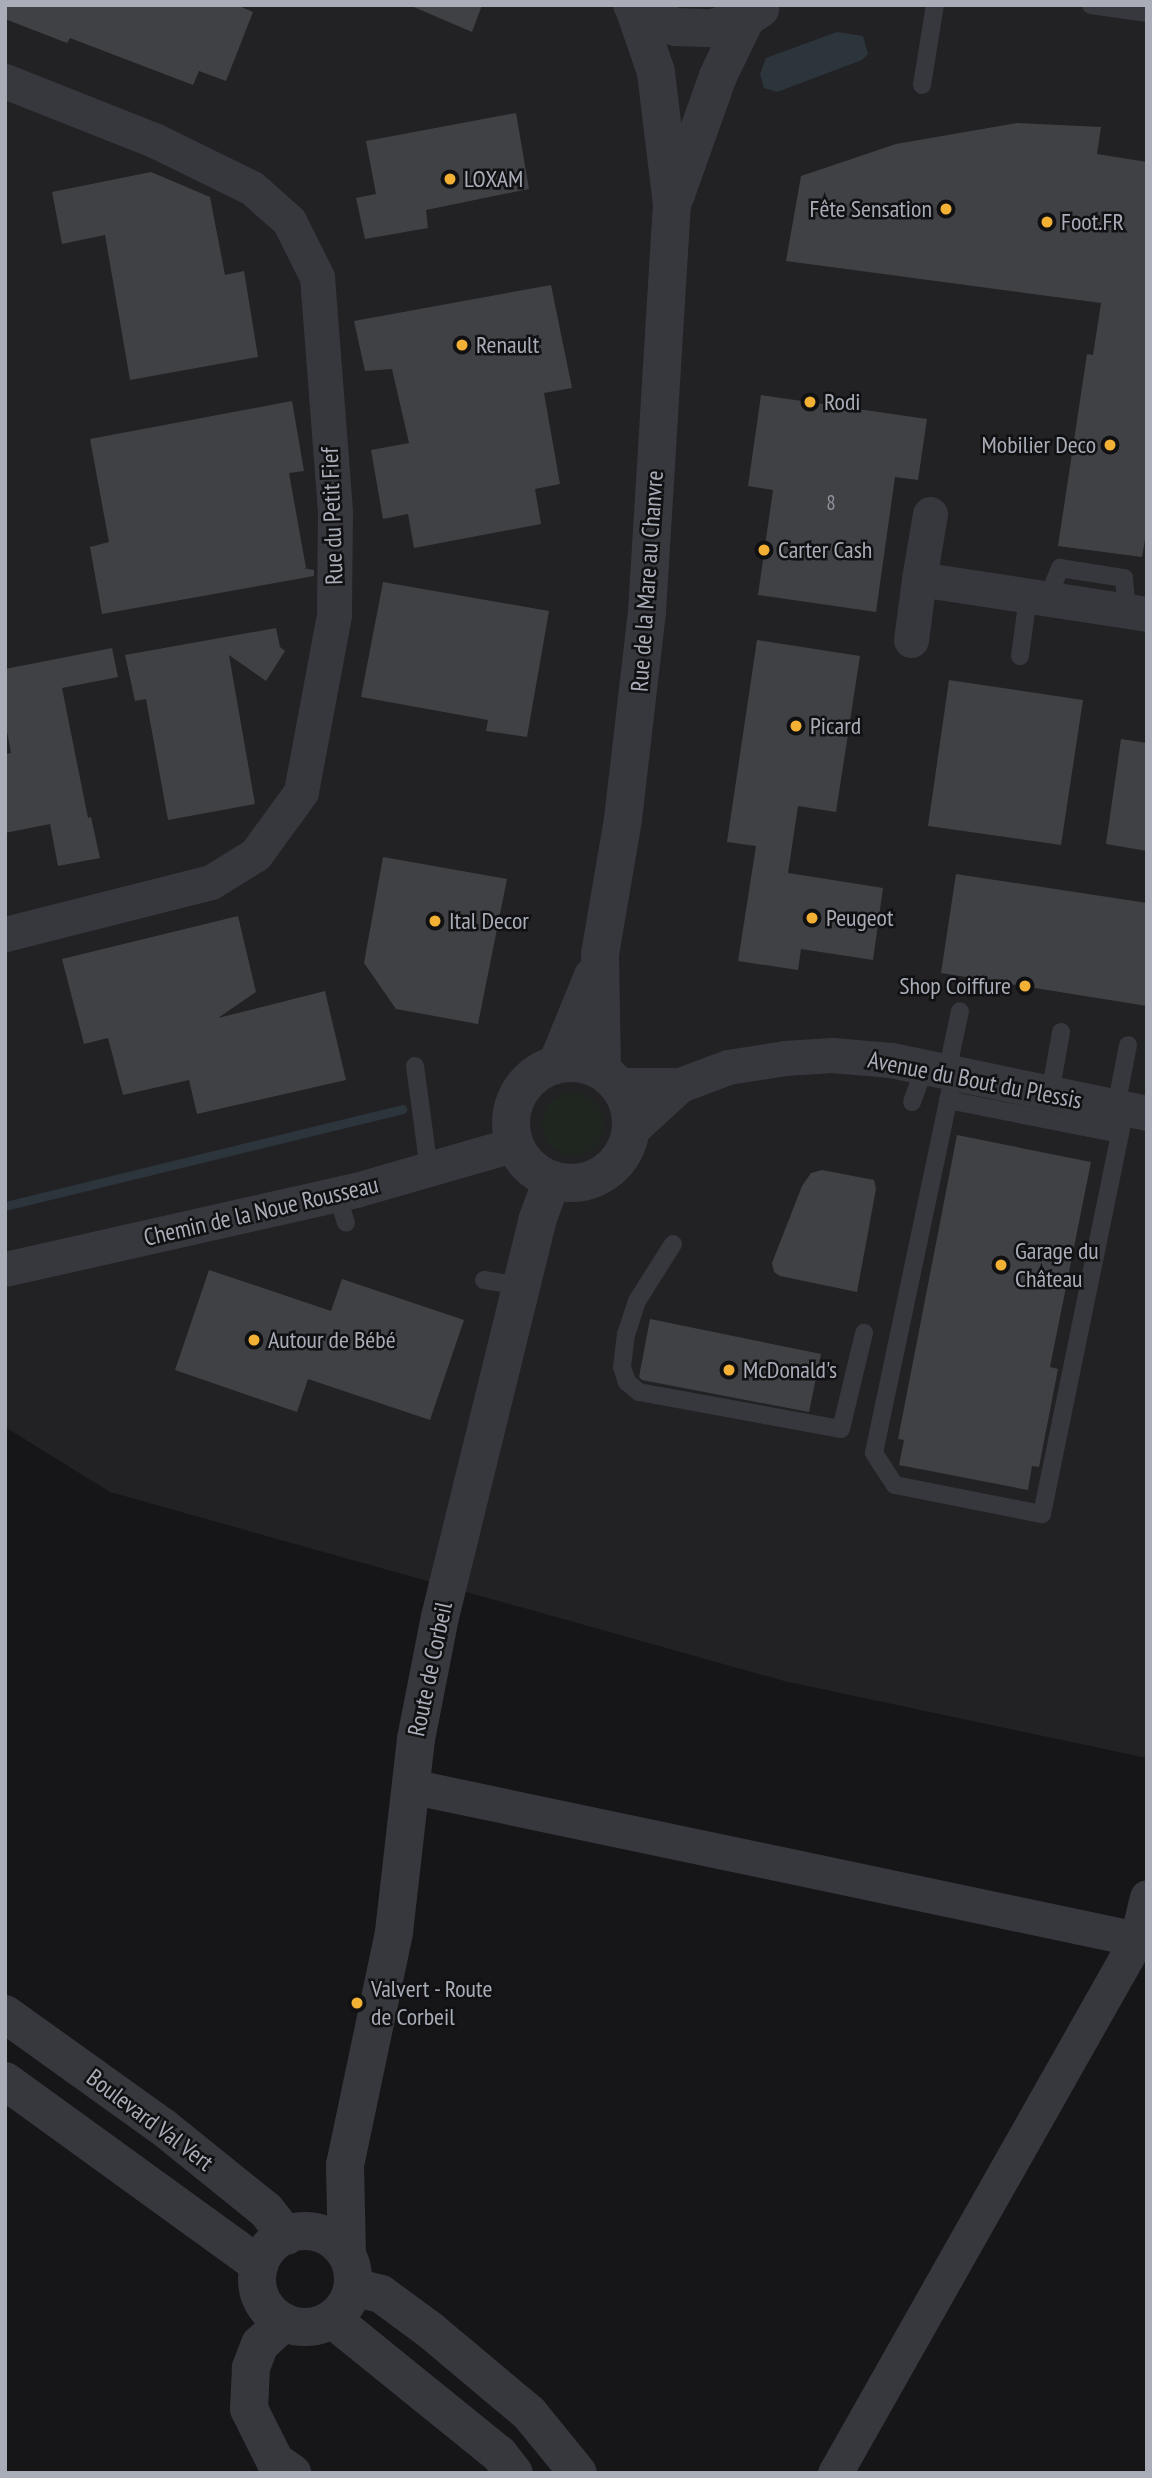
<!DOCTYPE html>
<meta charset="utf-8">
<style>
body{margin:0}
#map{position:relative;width:1152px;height:2478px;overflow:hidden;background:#161618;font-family:"PT Sans Narrow",sans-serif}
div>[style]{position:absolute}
.built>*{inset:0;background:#222225}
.green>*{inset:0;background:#1e261f}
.round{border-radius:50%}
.water>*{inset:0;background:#2c353c}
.stream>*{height:9px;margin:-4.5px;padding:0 4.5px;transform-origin:4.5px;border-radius:4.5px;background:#2c353c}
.building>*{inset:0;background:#404145}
.service>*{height:18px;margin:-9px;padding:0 9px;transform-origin:9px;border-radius:9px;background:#37383d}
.minor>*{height:35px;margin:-17.5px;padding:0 17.5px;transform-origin:17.5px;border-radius:17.5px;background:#37383d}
.tertiary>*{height:38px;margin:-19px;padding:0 19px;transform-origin:19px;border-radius:19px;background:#37383d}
.tertiary>.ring{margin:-19px;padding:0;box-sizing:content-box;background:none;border:38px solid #37383d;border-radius:50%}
.dots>*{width:19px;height:19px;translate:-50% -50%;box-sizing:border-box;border:4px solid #111113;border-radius:50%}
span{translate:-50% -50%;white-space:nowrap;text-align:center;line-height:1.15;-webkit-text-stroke:5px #111113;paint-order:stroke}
.number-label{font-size:21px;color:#8e929b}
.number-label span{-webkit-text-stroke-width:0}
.poi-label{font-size:24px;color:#a8adb8}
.left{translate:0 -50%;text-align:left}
.right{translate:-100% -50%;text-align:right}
.street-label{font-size:24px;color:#a8adb8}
.frame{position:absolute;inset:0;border:7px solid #a8adb8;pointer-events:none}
</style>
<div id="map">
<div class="built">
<i style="clip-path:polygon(5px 5px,1147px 5px,1147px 1758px,784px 1681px,110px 1492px,5px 1427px)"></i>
</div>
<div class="green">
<i class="round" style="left:542px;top:1093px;width:62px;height:62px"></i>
</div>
<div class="water">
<i style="clip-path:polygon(837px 32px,863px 36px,868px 54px,862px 60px,777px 92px,764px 88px,760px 74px,766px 58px)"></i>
</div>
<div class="stream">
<i style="left:5px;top:1206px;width:409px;rotate:-13.7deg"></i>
</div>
<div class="building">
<i style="clip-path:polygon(5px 5px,237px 5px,253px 12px,226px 81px,199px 71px,193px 85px,70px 38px,67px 43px,5px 19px)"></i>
<i style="clip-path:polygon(409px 5px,482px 5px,472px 32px)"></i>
<i style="clip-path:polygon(516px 113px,529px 189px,426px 210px,428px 228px,365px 239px,356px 198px,376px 194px,366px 141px)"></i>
<i style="clip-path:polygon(1017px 123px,1101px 127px,1097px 154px,1147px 162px,1147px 528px,1142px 557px,1058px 546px,1087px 354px,1093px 355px,1101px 303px,786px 261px,801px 176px,896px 144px)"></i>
<i style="clip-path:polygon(151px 172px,210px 197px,225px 275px,244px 271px,258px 357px,130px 380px,105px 235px,62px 244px,52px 192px)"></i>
<i style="clip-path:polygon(551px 285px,572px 388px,544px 393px,560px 484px,535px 489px,541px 524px,414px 548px,408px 514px,383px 519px,371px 450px,409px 443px,392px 369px,365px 371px,354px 321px)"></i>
<i style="clip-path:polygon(761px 395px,927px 419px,918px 480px,895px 477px,876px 612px,758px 595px,773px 490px,748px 486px)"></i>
<i style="clip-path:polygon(292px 401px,304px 471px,289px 473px,306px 568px,302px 568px,314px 570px,314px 576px,102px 614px,90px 547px,109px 542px,90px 439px)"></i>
<i style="clip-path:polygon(383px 582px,549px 611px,527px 737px,486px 731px,488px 720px,361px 697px)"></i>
<i style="clip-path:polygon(276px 628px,280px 647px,285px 651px,266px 681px,229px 655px,255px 804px,168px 820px,146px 699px,135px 701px,125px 655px)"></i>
<i style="clip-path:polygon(757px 640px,860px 656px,836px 812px,798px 806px,788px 873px,883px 888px,873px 960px,801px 949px,798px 970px,738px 961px,756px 846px,727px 842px)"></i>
<i style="clip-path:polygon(112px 648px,118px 677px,62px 688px,88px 818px,91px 817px,100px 858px,58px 866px,50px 824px,5px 833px,5px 754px,11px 753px,5px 721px,5px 669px)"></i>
<i style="clip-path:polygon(949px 680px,1083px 700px,1061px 845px,928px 826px)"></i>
<i style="clip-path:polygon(1121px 739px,1147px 743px,1147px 851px,1106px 844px)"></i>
<i style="clip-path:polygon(383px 857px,507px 879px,478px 1024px,396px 1009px,364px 963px)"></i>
<i style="clip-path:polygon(956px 874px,1147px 903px,1147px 1006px,941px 973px)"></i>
<i style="clip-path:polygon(238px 916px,256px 992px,218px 1018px,325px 991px,346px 1080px,197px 1114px,189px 1080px,123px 1095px,108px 1038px,84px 1044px,62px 959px)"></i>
<i style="clip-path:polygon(957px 1135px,1091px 1162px,1050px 1367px,1058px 1369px,1039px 1467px,1032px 1466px,1028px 1490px,899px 1465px,904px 1440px,898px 1439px)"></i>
<i style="clip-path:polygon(822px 1170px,874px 1180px,876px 1189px,857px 1292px,780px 1276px,774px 1272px,772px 1263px,802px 1186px,811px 1173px)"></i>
<i style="clip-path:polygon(209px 1270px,331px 1311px,342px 1279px,464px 1320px,430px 1420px,308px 1379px,297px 1412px,175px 1370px)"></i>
<i style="clip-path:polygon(650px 1319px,821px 1354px,809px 1412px,642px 1380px,639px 1377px)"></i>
</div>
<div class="service">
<i style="left:1091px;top:5px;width:57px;rotate:8.1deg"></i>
<i style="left:922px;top:85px;width:81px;rotate:-80.8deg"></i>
<i style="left:1047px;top:599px;width:34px;rotate:-67deg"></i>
<i style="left:1060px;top:568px;width:65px;rotate:8.9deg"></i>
<i style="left:1124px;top:578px;width:33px;rotate:85deg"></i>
<i style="left:1020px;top:656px;width:60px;rotate:-82.3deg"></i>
<i style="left:415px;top:1066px;width:104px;rotate:82.3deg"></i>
<i style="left:947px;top:1072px;width:62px;rotate:-78deg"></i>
<i style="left:954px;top:1073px;width:388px;rotate:101.9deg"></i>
<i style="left:874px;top:1453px;width:38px;rotate:57deg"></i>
<i style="left:895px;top:1485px;width:150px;rotate:11.2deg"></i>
<i style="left:1042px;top:1514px;width:413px;rotate:-78.4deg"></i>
<i style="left:1050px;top:1094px;width:63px;rotate:-79.9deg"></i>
<i style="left:948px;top:1100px;width:175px;rotate:11.2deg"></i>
<i style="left:912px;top:1102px;width:37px;rotate:-70deg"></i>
<i style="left:1116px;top:1107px;width:63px;rotate:-79deg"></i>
<i style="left:337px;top:1195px;width:29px;rotate:72deg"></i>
<i style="left:673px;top:1244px;width:67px;rotate:122.3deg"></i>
<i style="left:637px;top:1301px;width:35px;rotate:108deg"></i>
<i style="left:626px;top:1334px;width:33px;rotate:97deg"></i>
<i style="left:622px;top:1367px;width:16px;rotate:72deg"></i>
<i style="left:627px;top:1382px;width:16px;rotate:40deg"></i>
<i style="left:639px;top:1392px;width:205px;rotate:10.4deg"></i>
<i style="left:841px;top:1429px;width:99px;rotate:-76.5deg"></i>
<i style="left:484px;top:1280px;width:37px;rotate:9deg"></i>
</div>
<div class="minor">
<i style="left:5px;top:81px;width:160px;rotate:21.6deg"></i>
<i style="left:154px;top:140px;width:109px;rotate:26.1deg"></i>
<i style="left:252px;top:188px;width:50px;rotate:41.7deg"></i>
<i style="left:289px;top:221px;width:63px;rotate:63.4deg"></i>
<i style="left:317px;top:277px;width:236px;rotate:85.6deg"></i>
<i style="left:335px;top:512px;width:103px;rotate:90.6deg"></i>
<i style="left:334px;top:615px;width:180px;rotate:100.6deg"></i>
<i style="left:301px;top:792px;width:77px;rotate:126deg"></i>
<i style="left:256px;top:854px;width:53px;rotate:148.1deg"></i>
<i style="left:211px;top:882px;width:212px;rotate:165.8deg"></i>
<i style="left:930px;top:514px;width:66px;rotate:99.6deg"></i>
<i style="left:919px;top:579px;width:231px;rotate:8.7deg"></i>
<i style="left:911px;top:640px;width:62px;rotate:-82.5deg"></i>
<i style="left:619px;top:1085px;width:61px"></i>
<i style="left:680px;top:1085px;width:51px;rotate:-20.6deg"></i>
<i style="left:728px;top:1067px;width:58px;rotate:-9deg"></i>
<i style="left:785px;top:1058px;width:47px;rotate:-3.7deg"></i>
<i style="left:832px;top:1055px;width:59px;rotate:4.8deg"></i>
<i style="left:891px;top:1060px;width:261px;rotate:11.7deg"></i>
<i style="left:632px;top:1129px;width:65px;rotate:-42.5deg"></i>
<i style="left:5px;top:1269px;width:360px;rotate:-12.7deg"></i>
<i style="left:356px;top:1190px;width:166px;rotate:-16.1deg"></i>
<i style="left:410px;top:1786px;width:753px;rotate:11.88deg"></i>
<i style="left:835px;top:2473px;width:613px;rotate:-60.51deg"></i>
<i style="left:1137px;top:1939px;width:43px;rotate:-76.6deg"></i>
</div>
<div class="tertiary">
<i style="left:632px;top:5px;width:48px;rotate:27.1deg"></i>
<i style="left:675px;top:27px;width:37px;rotate:2deg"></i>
<i style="left:712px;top:28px;width:35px;rotate:-16deg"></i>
<i style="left:746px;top:18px;width:17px;rotate:-33deg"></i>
<i style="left:675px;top:197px;width:128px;rotate:-70.4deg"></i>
<i style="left:718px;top:76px;width:64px;rotate:-64.2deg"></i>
<i class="ring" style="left:511px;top:1063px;width:82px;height:82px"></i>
<i style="left:557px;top:1064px;width:95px;rotate:-67.8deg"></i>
<i style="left:602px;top:1070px;width:116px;rotate:-91deg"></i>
<i style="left:600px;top:954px;width:137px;rotate:-80.3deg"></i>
<i style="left:623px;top:819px;width:208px;rotate:-83.4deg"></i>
<i style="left:647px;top:612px;width:408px;rotate:-86.5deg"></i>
<i style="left:672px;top:205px;width:134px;rotate:-96.9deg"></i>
<i style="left:656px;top:72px;width:68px;rotate:-109deg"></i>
<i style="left:5px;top:2014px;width:194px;rotate:35.6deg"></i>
<i style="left:163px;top:2127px;width:132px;rotate:38.9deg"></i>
<i style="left:266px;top:2210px;width:33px;rotate:52deg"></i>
<i style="left:5px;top:2081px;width:314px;rotate:35.9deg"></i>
<i class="ring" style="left:257px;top:2231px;width:58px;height:58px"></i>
<i style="left:347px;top:2255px;width:90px;rotate:-91.3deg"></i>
<i style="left:345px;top:2165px;width:238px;rotate:-78.1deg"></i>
<i style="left:394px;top:1932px;width:194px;rotate:-83.5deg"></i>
<i style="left:416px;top:1739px;width:124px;rotate:-78.9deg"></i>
<i style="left:440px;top:1617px;width:408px;rotate:-76.2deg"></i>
<i style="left:537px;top:1221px;width:44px;rotate:-69.9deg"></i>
<i style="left:353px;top:2287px;width:29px;rotate:14deg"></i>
<i style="left:381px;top:2294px;width:61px;rotate:36.3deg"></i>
<i style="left:430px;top:2330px;width:129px;rotate:40deg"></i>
<i style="left:529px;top:2413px;width:77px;rotate:50.8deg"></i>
<i style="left:332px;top:2319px;width:215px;rotate:39deg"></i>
<i style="left:499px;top:2454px;width:24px;rotate:52deg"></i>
<i style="left:284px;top:2322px;width:33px;rotate:137deg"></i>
<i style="left:260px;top:2344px;width:26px;rotate:111deg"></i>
<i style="left:251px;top:2368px;width:41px;rotate:92.8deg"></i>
<i style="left:249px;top:2409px;width:58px;rotate:63.4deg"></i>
<i style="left:275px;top:2461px;width:21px;rotate:35deg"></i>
</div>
<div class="dots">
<i style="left:450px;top:179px;background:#f2b134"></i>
<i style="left:946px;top:209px;background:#f2b134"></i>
<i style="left:1047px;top:222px;background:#f2b134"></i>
<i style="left:462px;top:345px;background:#f2b134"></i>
<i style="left:810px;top:402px;background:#f2b134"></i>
<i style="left:1110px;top:445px;background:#f2b134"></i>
<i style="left:764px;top:550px;background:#f2b134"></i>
<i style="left:796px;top:726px;background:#f2b134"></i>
<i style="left:812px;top:918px;background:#f2b134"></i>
<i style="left:435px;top:921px;background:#f2b134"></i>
<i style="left:1025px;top:986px;background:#f2b134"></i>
<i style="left:1001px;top:1265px;background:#f2b134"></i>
<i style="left:254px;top:1340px;background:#f2b134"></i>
<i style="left:729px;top:1370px;background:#f2b134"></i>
<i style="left:357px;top:2003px;background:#f2b134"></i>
</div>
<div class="number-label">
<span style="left:831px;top:503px">8</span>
</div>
<div class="poi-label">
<span class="left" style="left:464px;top:179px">LOXAM</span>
<span class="right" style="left:932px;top:209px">Fête Sensation</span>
<span class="left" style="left:1061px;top:222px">Foot.FR</span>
<span class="left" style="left:476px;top:345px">Renault</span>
<span class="left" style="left:824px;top:402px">Rodi</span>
<span class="right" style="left:1096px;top:445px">Mobilier Deco</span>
<span class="left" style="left:778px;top:550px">Carter Cash</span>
<span class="left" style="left:810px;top:726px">Picard</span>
<span class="left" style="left:826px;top:918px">Peugeot</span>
<span class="left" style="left:449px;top:921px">Ital Decor</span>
<span class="right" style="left:1011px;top:986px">Shop Coiffure</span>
<span class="left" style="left:1015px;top:1265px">Garage du<br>Château</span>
<span class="left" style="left:268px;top:1340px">Autour de Bébé</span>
<span class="left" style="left:743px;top:1370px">McDonald's</span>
<span class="left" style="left:371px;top:2003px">Valvert - Route<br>de Corbeil</span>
</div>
<div class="street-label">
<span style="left:332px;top:516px;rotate:-92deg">Rue du Petit Fief</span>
<span style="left:647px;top:581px;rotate:-86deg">Rue de la Mare au Chanvre</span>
<span style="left:975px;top:1080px;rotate:11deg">Avenue du Bout du Plessis</span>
<span style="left:261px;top:1211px;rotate:-13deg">Chemin de la Noue Rousseau</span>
<span style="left:430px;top:1669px;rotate:-78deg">Route de Corbeil</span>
<span style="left:150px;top:2120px;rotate:37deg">Boulevard Val Vert</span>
</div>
<div class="frame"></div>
</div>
